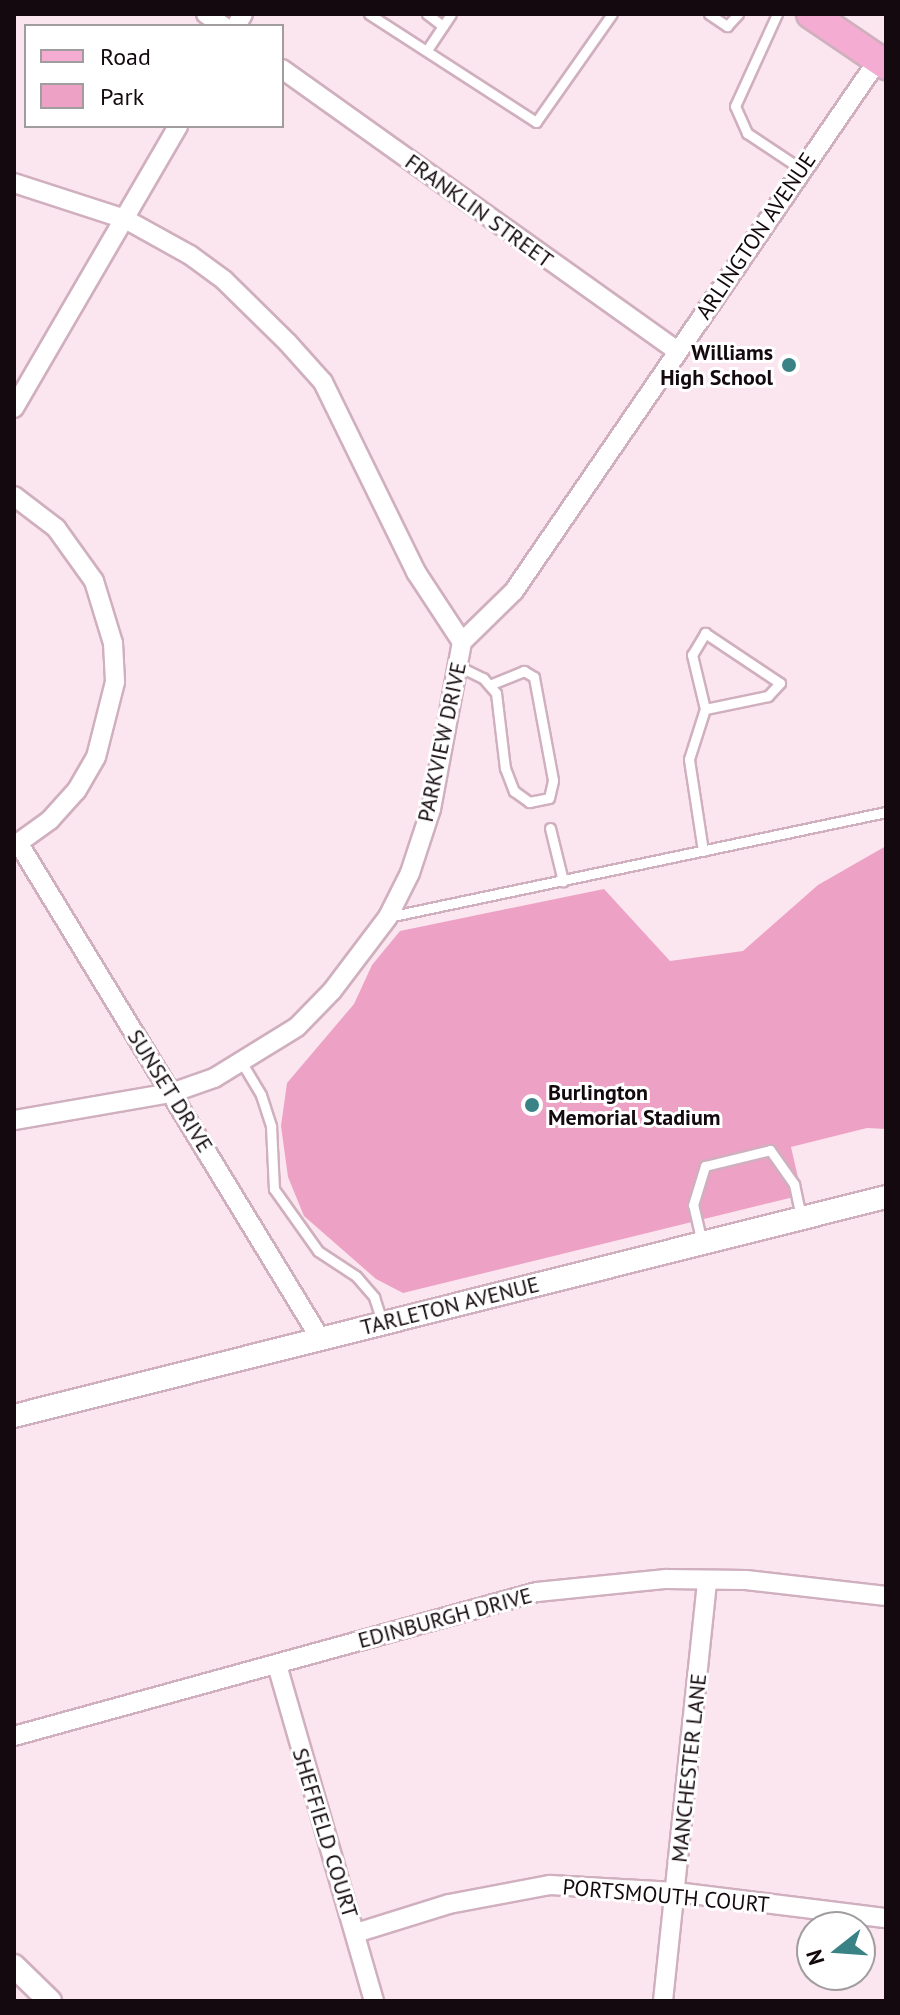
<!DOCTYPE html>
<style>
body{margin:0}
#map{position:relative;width:900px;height:2015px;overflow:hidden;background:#fbe6ef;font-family:"PT Sans",sans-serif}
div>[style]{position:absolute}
.green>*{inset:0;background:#eda1c5}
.roads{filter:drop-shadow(2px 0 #d0afbe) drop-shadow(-2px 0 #d0afbe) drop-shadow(0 2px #d0afbe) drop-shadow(0 -2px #d0afbe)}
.service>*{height:9px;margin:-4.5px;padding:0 4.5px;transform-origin:4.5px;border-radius:4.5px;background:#fff}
.minor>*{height:18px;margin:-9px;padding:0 9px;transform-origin:9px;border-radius:9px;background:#fff}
.tertiary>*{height:22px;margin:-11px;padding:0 11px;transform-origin:11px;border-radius:11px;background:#fff}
.primary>*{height:28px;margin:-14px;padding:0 14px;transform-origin:14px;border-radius:14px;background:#f5acd2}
.dots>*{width:22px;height:22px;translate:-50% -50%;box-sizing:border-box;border:4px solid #fff;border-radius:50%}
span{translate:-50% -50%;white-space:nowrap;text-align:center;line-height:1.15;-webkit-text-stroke:6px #fff;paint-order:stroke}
.street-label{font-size:22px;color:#13090e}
.poi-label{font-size:22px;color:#13090e;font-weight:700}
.right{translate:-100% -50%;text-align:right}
.left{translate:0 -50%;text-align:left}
.frame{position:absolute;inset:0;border:16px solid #13090e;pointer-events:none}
.legend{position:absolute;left:24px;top:24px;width:260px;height:104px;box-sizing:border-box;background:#fff;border:2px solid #a19d9f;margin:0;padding:10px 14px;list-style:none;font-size:24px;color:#13090e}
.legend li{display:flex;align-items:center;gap:16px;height:40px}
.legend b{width:40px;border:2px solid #a19d9f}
.north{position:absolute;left:796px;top:1911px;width:80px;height:80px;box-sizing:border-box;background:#fff;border:2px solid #a19d9f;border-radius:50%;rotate:253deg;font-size:22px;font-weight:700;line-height:32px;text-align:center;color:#13090e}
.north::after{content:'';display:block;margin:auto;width:28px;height:36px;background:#398286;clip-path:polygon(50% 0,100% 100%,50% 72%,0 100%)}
</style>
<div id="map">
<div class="green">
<i style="clip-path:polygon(886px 846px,886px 1129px,867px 1128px,791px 1147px,802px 1195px,403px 1293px,376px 1279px,304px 1216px,288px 1177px,281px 1126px,287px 1083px,354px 1004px,372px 965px,400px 931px,604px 889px,670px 961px,743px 951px,818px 885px)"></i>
</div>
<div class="roads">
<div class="service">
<i style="left:369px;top:14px;width:199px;rotate:32.9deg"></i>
<i style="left:536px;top:122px;width:132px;rotate:-54.9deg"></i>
<i style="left:427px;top:14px;width:20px;rotate:37deg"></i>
<i style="left:709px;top:14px;width:22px;rotate:34deg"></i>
<i style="left:727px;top:26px;width:16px;rotate:-47deg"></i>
<i style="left:777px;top:14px;width:101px;rotate:114.5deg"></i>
<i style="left:735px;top:106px;width:30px;rotate:66deg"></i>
<i style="left:747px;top:133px;width:65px;rotate:33.7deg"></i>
<i style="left:427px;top:50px;width:43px;rotate:-56.3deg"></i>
<i style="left:458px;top:666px;width:28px;rotate:26deg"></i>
<i style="left:483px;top:678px;width:20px;rotate:49deg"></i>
<i style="left:496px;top:693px;width:76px;rotate:83.2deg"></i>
<i style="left:505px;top:768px;width:25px;rotate:69deg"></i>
<i style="left:514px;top:791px;width:19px;rotate:36deg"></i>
<i style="left:529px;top:802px;width:20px;rotate:-11deg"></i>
<i style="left:549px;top:798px;width:18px;rotate:-77deg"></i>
<i style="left:553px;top:780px;width:105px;rotate:-100.5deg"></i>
<i style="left:534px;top:677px;width:12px;rotate:-149deg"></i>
<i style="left:524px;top:671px;width:35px;rotate:158deg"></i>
<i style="left:550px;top:828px;width:55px;rotate:76.2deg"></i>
<i style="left:703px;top:851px;width:93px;rotate:-98.7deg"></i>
<i style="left:689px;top:759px;width:52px;rotate:-72.3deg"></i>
<i style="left:705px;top:709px;width:56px;rotate:-103.5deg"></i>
<i style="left:692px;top:655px;width:26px;rotate:-59deg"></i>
<i style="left:705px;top:633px;width:90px;rotate:33.7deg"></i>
<i style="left:780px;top:683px;width:18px;rotate:133deg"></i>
<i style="left:768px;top:696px;width:64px;rotate:168.3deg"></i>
<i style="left:388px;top:917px;width:509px;rotate:-11.91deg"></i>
<i style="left:242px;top:1063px;width:37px;rotate:59deg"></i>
<i style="left:261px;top:1095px;width:33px;rotate:72deg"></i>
<i style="left:271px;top:1126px;width:63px;rotate:87.3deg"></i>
<i style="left:274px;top:1189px;width:76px;rotate:54.6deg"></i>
<i style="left:318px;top:1251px;width:45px;rotate:33.3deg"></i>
<i style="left:356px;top:1276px;width:28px;rotate:49deg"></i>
<i style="left:374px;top:1297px;width:26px;rotate:72deg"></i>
<i style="left:702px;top:1243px;width:39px;rotate:-103deg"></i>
<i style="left:693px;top:1205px;width:41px;rotate:-72.9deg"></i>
<i style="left:705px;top:1166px;width:67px;rotate:-13.8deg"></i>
<i style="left:770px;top:1150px;width:42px;rotate:54.8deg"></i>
<i style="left:794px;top:1184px;width:35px;rotate:78deg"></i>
</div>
<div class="minor">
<i style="left:206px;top:14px;width:21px;rotate:35deg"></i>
<i style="left:236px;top:26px;width:14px;rotate:-60deg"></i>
<i style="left:282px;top:69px;width:485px;rotate:35.5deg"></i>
<i style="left:14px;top:183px;width:117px;rotate:18deg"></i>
<i style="left:125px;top:219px;width:74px;rotate:29deg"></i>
<i style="left:190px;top:255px;width:42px;rotate:36.3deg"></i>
<i style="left:224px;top:280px;width:90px;rotate:44.5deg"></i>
<i style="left:288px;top:343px;width:52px;rotate:48.1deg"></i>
<i style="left:323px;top:382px;width:212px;rotate:63.9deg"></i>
<i style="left:416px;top:572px;width:84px;rotate:56.7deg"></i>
<i style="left:462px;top:642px;width:170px;rotate:100.5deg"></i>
<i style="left:431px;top:809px;width:67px;rotate:108.2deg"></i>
<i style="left:410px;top:873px;width:49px;rotate:116.6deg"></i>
<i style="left:388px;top:917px;width:93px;rotate:127.1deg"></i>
<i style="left:332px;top:991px;width:50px;rotate:134.2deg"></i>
<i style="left:297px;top:1027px;width:97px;rotate:148.4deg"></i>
<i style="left:214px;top:1078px;width:46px;rotate:160.8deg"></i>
<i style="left:171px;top:1093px;width:159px;rotate:170.2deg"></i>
<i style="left:14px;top:408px;width:326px;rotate:-59.8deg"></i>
<i style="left:14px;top:496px;width:53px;rotate:37.3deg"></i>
<i style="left:56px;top:528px;width:65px;rotate:54.4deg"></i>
<i style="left:94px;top:581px;width:65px;rotate:73deg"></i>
<i style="left:113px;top:643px;width:39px;rotate:87deg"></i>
<i style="left:115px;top:682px;width:77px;rotate:104.2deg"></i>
<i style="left:96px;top:757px;width:39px;rotate:120deg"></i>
<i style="left:76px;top:791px;width:39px;rotate:132deg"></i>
<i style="left:50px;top:820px;width:44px;rotate:144.2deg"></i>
<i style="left:462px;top:642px;width:73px;rotate:-44.4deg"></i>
<i style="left:514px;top:591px;width:644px;rotate:-55.57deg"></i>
<i style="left:19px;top:844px;width:578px;rotate:58.65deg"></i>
<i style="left:277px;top:1665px;width:350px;rotate:73.9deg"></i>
<i style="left:14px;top:1736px;width:542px;rotate:-15.39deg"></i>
<i style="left:537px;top:1592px;width:130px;rotate:-5.8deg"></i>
<i style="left:666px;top:1579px;width:80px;rotate:0.7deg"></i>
<i style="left:746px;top:1580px;width:141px;rotate:6.5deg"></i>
<i style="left:356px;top:1933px;width:97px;rotate:-17.3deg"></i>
<i style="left:449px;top:1904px;width:103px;rotate:-10.7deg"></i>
<i style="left:550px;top:1885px;width:126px;rotate:3.2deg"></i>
<i style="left:676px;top:1892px;width:212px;rotate:7.1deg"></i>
<i style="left:663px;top:2001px;width:420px;rotate:-84deg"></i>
</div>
<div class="tertiary">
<i style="left:14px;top:1416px;width:899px;rotate:-14.1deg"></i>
<i style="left:14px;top:1966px;width:50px;rotate:44.2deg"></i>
</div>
<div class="primary">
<i style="left:811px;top:14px;width:91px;rotate:34.2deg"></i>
</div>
</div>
<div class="dots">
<i style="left:789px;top:365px;background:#398286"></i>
<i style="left:532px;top:1105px;background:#398286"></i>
</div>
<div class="street-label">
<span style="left:479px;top:211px;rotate:36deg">FRANKLIN STREET</span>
<span style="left:756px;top:236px;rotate:-56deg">ARLINGTON AVENUE</span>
<span style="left:442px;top:742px;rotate:-78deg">PARKVIEW DRIVE</span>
<span style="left:170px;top:1091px;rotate:58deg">SUNSET DRIVE</span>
<span style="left:450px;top:1306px;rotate:-14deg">TARLETON AVENUE</span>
<span style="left:445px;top:1618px;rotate:-15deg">EDINBURGH DRIVE</span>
<span style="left:689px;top:1768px;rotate:-84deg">MANCHESTER LANE</span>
<span style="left:325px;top:1833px;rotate:73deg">SHEFFIELD COURT</span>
<span style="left:666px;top:1896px;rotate:5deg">PORTSMOUTH COURT</span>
</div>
<div class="poi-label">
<span class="right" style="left:773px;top:365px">Williams<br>High School</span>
<span class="left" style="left:548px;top:1105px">Burlington<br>Memorial Stadium</span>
</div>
<div class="frame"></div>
<ul class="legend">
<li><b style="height:10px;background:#f5acd2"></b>Road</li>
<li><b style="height:22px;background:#eda1c5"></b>Park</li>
</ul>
<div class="north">N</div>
</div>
